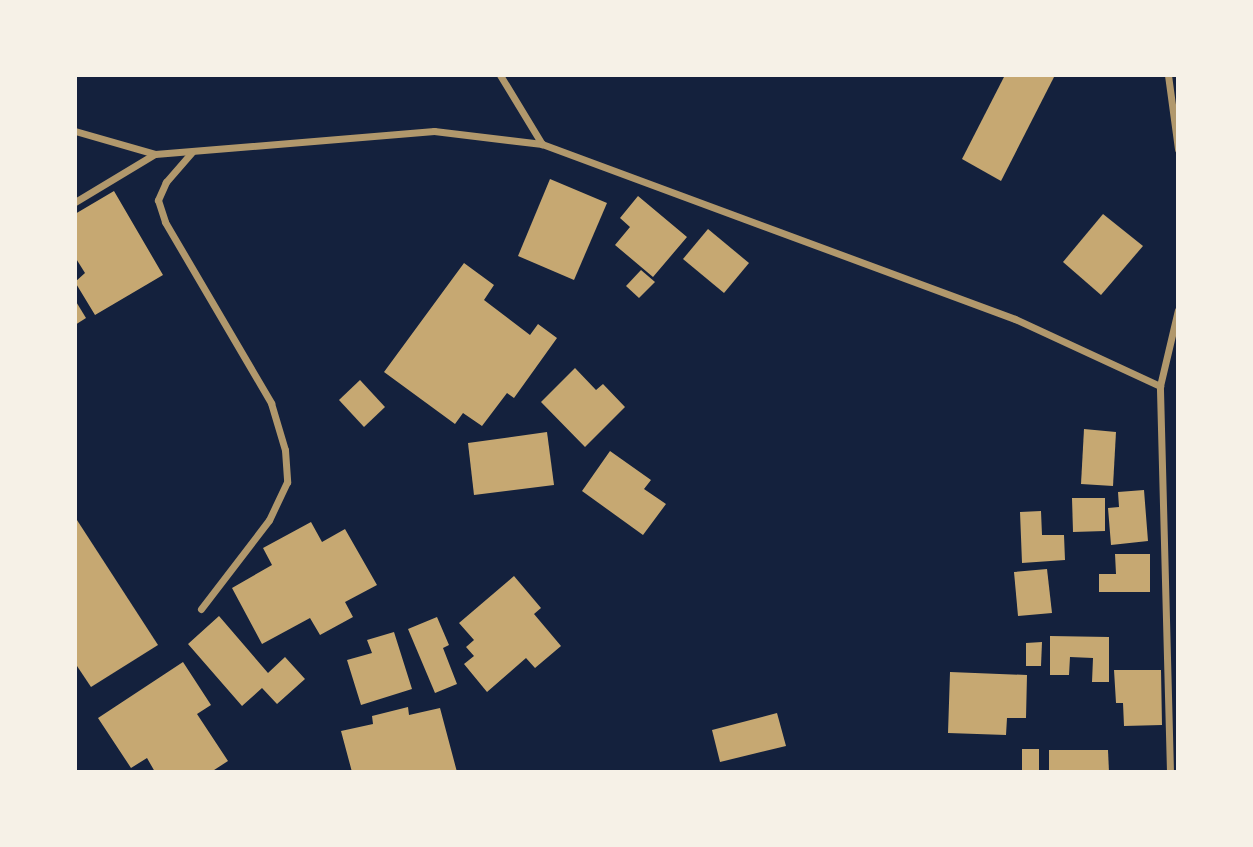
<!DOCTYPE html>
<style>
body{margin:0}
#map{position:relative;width:1253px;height:847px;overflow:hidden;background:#14213d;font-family:Arial,sans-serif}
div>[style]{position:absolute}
.building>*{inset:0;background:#c6a872}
.minor>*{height:7px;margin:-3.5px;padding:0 3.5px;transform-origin:3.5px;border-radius:3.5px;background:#b1986c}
span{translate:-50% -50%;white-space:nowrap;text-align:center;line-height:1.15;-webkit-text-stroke:5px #f6f1e7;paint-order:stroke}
.frame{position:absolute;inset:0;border:77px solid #f6f1e7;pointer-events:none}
</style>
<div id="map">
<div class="building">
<i style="clip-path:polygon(1005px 75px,1054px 77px,1001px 181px,962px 159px)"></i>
<i style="clip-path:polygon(550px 179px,607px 203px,574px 280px,518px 256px)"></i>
<i style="clip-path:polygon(114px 191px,163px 275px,95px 315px,75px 282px,85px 273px,75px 257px,75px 214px)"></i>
<i style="clip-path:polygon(638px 196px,687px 237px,653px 277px,615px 245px,630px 227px,620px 218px)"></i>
<i style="clip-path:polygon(1103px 214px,1143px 246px,1101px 295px,1063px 262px)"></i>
<i style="clip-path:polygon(708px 229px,749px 263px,724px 293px,683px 259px)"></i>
<i style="clip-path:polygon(464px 263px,494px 285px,484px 300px,530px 335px,538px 324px,557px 338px,514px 398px,507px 393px,482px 426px,463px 413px,455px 424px,384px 372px)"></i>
<i style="clip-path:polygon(641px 270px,655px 282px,639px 298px,626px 286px)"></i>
<i style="clip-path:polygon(75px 300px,86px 318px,75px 325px)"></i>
<i style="clip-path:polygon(575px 368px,596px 390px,603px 384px,625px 407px,585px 447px,541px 402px)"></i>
<i style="clip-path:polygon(360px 380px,385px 407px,364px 427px,339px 400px)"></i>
<i style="clip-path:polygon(1084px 429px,1116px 432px,1113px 486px,1081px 484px)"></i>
<i style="clip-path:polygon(547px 432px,554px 485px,474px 495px,468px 443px)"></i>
<i style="clip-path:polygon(610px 451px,651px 480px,644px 489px,666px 504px,643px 535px,582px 491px)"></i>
<i style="clip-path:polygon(1144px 490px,1148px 541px,1111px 545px,1108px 508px,1119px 507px,1118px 492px)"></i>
<i style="clip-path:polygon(1072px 498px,1105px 498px,1105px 531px,1073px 532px)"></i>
<i style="clip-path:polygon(1041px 511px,1042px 535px,1064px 535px,1065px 560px,1022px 563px,1020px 512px)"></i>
<i style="clip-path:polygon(75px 517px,158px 645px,91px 687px,75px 663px)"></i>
<i style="clip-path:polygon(311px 522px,322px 542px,345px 529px,377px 585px,345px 602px,353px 617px,320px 635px,310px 618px,262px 644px,232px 588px,272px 565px,263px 548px)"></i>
<i style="clip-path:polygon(1115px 554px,1150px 554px,1150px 592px,1099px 592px,1099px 574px,1116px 574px)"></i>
<i style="clip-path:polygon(1047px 569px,1052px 613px,1018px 616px,1014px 572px)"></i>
<i style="clip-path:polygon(514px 576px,541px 608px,534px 614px,561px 646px,535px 668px,526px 658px,487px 692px,464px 664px,474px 656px,466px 647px,474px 640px,459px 623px)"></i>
<i style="clip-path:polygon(219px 616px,268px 673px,285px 657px,305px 679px,277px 704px,262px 688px,242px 706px,188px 644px)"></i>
<i style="clip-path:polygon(437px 617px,449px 645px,443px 648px,457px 684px,435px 693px,408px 629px)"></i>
<i style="clip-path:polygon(394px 632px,412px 689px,361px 705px,347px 660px,372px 653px,367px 640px)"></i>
<i style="clip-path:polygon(1050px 636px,1109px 637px,1109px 682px,1092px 682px,1093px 658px,1070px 657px,1069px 675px,1050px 675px)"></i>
<i style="clip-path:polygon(1042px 642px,1041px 666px,1026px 666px,1026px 643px)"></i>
<i style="clip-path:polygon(183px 662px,211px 705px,197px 714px,228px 761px,211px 772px,155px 772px,147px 758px,131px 768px,98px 718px)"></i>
<i style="clip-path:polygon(1114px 670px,1161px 670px,1162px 725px,1124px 726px,1123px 703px,1116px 703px)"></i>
<i style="clip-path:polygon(950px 672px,1027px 675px,1026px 718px,1007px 718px,1006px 735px,948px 733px)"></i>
<i style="clip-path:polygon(408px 707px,409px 715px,440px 708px,457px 772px,352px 772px,341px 731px,373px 724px,372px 716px)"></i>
<i style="clip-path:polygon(777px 713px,786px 746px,720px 762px,712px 730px)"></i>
<i style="clip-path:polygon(1022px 749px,1039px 749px,1039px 772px,1022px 772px)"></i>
<i style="clip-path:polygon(1049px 750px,1108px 750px,1109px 772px,1049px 772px)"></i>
</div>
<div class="minor">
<i style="left:500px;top:75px;width:81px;rotate:58.7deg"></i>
<i style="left:1168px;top:75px;width:75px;rotate:82.3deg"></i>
<i style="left:75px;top:131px;width:83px;rotate:16deg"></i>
<i style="left:155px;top:154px;width:280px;rotate:-4.7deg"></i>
<i style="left:434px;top:131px;width:109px;rotate:6.9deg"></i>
<i style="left:542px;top:144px;width:504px;rotate:20.3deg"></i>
<i style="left:1015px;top:319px;width:160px;rotate:24.8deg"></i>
<i style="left:192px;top:152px;width:40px;rotate:131deg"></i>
<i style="left:166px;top:182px;width:20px;rotate:114deg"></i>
<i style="left:158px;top:200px;width:23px;rotate:72deg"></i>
<i style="left:165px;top:222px;width:210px;rotate:59.6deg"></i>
<i style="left:271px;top:403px;width:49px;rotate:73.4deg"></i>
<i style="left:285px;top:450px;width:32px;rotate:86deg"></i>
<i style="left:287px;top:482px;width:42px;rotate:115.3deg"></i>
<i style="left:269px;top:520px;width:112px;rotate:127.4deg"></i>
<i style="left:75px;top:202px;width:93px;rotate:-31deg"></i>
<i style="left:1170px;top:772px;width:386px;rotate:-91.5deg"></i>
<i style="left:1160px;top:386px;width:78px;rotate:-76.7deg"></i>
</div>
<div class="frame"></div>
</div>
